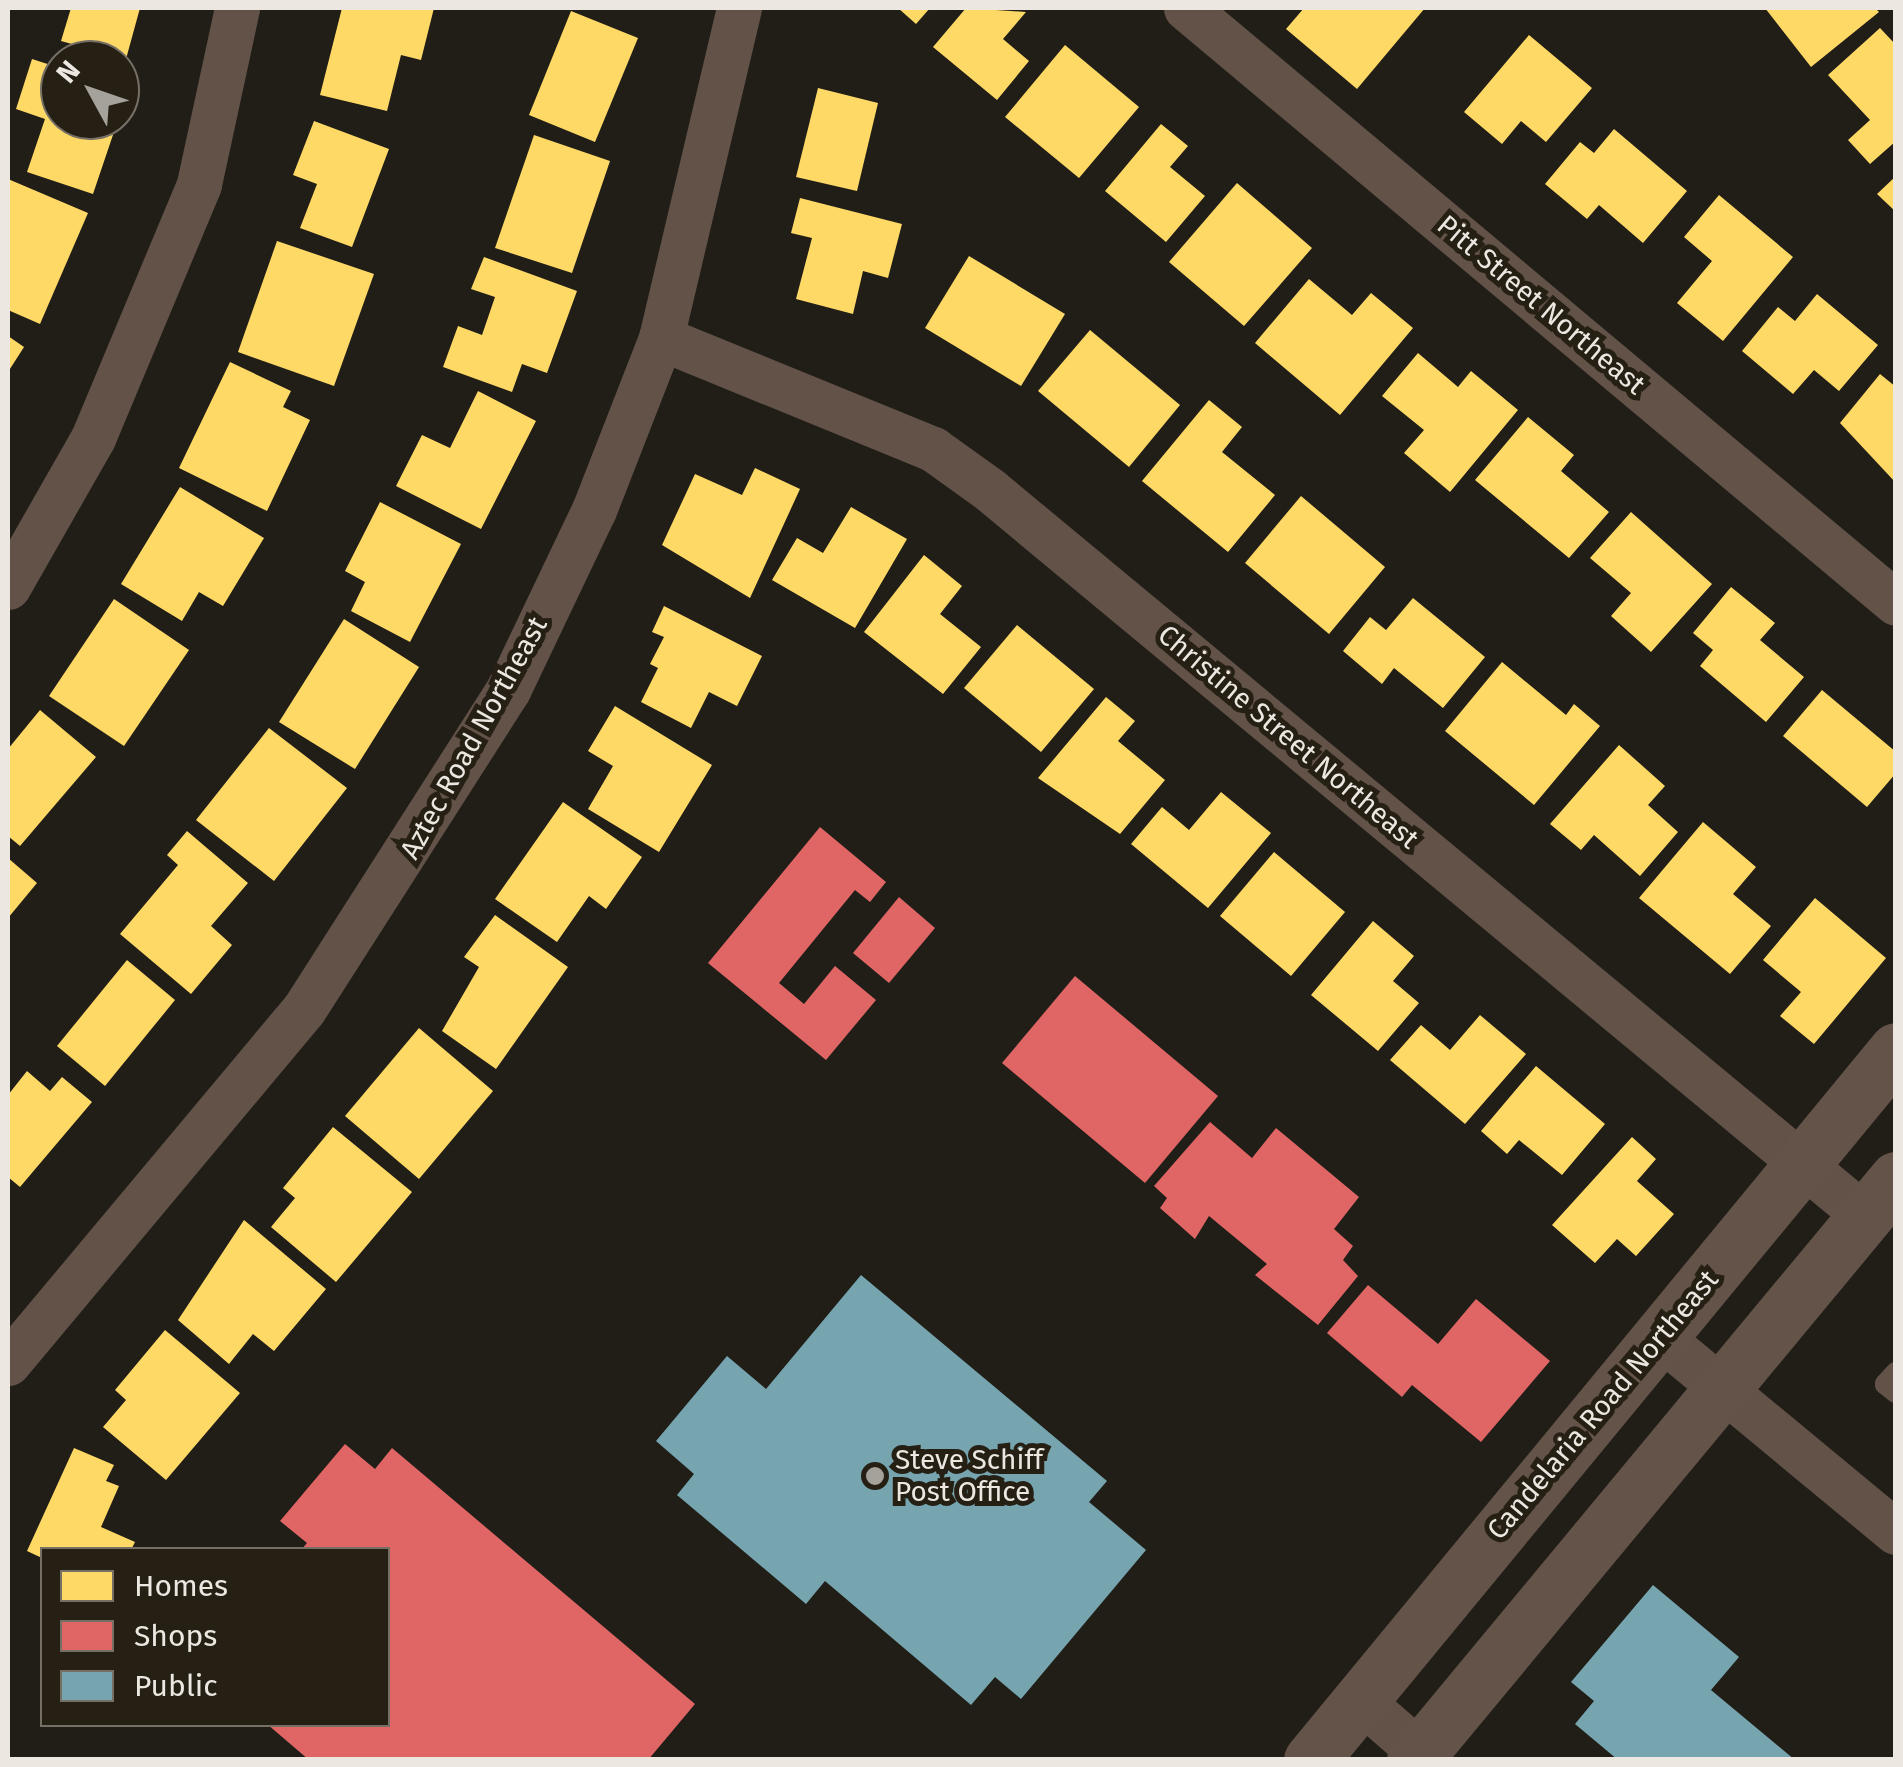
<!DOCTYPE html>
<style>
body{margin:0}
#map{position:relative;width:1903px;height:1767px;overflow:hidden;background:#211e18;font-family:"Fira Sans",sans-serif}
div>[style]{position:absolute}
.homes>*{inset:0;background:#ffd966}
.shops>*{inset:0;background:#e06666}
.public>*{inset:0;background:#76a5af}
.service>*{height:22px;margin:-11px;padding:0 11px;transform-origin:11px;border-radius:11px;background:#625248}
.minor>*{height:45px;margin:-22.5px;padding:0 22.5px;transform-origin:22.5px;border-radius:22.5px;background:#625248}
.secondary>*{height:55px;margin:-27.5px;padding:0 27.5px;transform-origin:27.5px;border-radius:27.5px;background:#645348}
.dots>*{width:28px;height:28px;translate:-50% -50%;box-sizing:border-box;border:5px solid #251f14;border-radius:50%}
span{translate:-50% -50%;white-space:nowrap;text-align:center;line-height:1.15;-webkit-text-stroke:10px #251f14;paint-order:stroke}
.street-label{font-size:28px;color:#ece8e1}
.poi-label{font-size:28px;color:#ece8e1}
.left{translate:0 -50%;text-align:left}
.frame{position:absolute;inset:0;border:10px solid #ece8e1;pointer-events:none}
.legend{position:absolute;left:40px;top:1547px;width:350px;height:180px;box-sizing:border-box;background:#251f14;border:2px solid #756f66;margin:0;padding:12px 18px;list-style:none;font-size:30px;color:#ece8e1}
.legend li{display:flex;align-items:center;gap:20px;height:50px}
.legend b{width:50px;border:2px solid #756f66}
.north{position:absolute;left:40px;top:40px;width:100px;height:100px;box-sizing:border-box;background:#251f14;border:2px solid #756f66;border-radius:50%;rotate:310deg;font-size:28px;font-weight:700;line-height:40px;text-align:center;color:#ece8e1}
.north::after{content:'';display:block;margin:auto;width:35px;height:45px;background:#a5a19b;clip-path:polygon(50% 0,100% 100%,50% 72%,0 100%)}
</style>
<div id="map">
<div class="homes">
<i style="clip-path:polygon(71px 8px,140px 8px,126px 59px,61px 41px)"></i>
<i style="clip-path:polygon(342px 8px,434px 8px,421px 60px,401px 55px,387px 111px,320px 95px)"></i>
<i style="clip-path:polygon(898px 8px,930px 8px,916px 24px)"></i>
<i style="clip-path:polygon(966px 8px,1026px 12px,1003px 39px,1029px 61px,997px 100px,933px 47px)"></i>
<i style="clip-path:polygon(1304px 8px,1425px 8px,1357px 89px,1286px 29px)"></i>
<i style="clip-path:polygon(1765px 8px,1875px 8px,1879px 12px,1811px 67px)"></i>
<i style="clip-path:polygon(571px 11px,638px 38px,595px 142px,529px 115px)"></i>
<i style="clip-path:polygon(1880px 28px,1896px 45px,1896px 141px,1870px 164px,1848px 140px,1870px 120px,1828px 75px)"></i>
<i style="clip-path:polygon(1529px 35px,1592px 88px,1546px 142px,1521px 121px,1502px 144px,1464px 112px)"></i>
<i style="clip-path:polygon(1065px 45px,1139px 107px,1079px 178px,1005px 117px)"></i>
<i style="clip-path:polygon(32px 59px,60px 68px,60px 120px,118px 120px,93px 194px,27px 172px,45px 119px,16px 109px)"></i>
<i style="clip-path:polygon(818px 88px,878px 103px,857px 191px,796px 177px)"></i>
<i style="clip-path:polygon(314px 121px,389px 149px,352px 247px,300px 228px,317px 184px,293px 175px)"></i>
<i style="clip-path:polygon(1161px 124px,1188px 146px,1170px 167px,1205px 196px,1166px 242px,1105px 191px)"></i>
<i style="clip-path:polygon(1614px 129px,1687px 191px,1643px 243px,1599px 205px,1587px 219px,1545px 184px,1580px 142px,1594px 153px)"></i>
<i style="clip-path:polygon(534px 135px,610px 161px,572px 273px,495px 248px)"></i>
<i style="clip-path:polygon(1896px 176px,1896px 212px,1877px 194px)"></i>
<i style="clip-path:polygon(8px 179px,88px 213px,40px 324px,8px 310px)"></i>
<i style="clip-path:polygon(1237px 183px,1312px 248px,1244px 326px,1169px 262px)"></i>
<i style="clip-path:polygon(1719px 195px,1793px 257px,1723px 341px,1677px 303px,1712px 261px,1684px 237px)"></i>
<i style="clip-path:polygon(800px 198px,902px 224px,888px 278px,863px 271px,853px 314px,796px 299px,812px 238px,791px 233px)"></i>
<i style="clip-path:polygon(277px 241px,374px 274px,334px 386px,238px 352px)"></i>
<i style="clip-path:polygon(969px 256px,1065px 314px,1021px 386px,925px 328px)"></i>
<i style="clip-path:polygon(484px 257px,577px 291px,547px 373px,522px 364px,512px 392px,443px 367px,458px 326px,482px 335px,495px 297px,471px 289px)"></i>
<i style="clip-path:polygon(1309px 279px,1352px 315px,1371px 293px,1413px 328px,1340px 415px,1255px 343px)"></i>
<i style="clip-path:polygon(1817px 294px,1878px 345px,1839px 391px,1814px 370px,1793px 394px,1742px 351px,1778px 307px,1795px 321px)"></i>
<i style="clip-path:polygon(1090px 330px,1180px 405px,1129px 467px,1038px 391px)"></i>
<i style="clip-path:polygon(8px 336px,24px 347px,8px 372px)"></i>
<i style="clip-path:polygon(1418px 353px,1458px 387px,1471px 371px,1518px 410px,1450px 492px,1404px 453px,1424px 430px,1382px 396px)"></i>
<i style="clip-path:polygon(230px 362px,291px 391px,283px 407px,310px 420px,267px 511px,179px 468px)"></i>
<i style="clip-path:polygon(1880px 374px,1896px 387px,1896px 483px,1840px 423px)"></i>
<i style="clip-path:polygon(478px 391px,536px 421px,481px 529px,396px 486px,422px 435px,450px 448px)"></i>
<i style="clip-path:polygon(1209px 400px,1242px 427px,1222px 452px,1275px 495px,1228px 552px,1142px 481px)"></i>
<i style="clip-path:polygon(1528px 417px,1574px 455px,1561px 471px,1609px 512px,1569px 558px,1475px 480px)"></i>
<i style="clip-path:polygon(755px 468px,800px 489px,750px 598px,662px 545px,695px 474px,742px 495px)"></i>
<i style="clip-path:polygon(180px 487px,264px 538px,223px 606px,199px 592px,182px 621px,121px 584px)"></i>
<i style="clip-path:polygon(1301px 496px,1385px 567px,1329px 634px,1245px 563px)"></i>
<i style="clip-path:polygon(380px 502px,461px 544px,410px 642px,351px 611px,365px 582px,345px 571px)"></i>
<i style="clip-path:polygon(851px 507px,907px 539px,855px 628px,772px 580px,797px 538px,823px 553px)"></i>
<i style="clip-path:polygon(1631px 512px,1712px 584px,1651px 652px,1611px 616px,1631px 593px,1590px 558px)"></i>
<i style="clip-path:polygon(924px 555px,962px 586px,940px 614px,981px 647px,943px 694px,864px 632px)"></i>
<i style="clip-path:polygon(1731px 587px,1775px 623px,1760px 640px,1804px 677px,1766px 722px,1700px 666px,1713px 650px,1693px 633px)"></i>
<i style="clip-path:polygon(1413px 598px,1485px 657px,1443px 708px,1394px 668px,1382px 684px,1343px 651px,1370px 617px,1386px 630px)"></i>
<i style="clip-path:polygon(114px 599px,189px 650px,124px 746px,49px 696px)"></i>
<i style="clip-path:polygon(664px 606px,762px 656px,737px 706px,709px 692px,691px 728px,641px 702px,658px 668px,650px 664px,664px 637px,652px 632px)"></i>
<i style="clip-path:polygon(344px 619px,419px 667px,355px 769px,279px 722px)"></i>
<i style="clip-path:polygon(1017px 625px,1094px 689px,1041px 752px,964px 688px)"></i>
<i style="clip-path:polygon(1502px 662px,1566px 715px,1574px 704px,1600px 726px,1534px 805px,1445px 731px)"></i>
<i style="clip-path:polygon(1822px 690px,1896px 752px,1896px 773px,1867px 807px,1783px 736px)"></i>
<i style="clip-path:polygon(1106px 697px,1135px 721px,1118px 741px,1165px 780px,1120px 834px,1038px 778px)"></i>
<i style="clip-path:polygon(615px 706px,712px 765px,659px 852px,588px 809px,613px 766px,588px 751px)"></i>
<i style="clip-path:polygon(40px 710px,96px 757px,20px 846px,8px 836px,8px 749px)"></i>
<i style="clip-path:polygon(269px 728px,347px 788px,274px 881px,196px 820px)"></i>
<i style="clip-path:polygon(1619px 745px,1665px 786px,1648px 805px,1678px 832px,1640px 876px,1594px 835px,1581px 850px,1550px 824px)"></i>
<i style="clip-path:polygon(1221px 792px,1271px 833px,1208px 908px,1131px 844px,1162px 807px,1189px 830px)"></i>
<i style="clip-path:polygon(563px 802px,642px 857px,606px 909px,589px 896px,557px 942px,495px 899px)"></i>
<i style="clip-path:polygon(1703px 822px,1756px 867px,1733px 894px,1771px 926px,1730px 974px,1639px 898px)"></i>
<i style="clip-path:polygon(187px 831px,248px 883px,211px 926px,232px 945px,191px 994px,120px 934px,178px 865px,167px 855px)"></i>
<i style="clip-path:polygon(1274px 852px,1345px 912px,1291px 976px,1220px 916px)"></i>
<i style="clip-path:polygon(8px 858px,37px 883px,8px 918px)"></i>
<i style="clip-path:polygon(1815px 898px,1886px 958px,1814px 1044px,1780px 1016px,1801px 992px,1763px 960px)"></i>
<i style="clip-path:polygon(495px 915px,568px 967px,496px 1069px,442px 1031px,479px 967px,464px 957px)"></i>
<i style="clip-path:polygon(1373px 921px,1414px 956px,1393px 981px,1419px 1003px,1378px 1051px,1311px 995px)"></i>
<i style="clip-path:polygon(127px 960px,175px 1000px,105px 1086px,57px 1046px)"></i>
<i style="clip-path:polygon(1480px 1015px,1526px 1054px,1465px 1124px,1390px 1060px,1421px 1025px,1450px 1050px)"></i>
<i style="clip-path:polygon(419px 1028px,493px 1091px,419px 1179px,345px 1116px)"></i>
<i style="clip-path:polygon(1536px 1066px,1605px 1124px,1562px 1175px,1519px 1140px,1507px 1154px,1481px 1131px)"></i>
<i style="clip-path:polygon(27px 1071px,50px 1091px,62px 1077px,92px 1102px,20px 1187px,8px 1177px,8px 1095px)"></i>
<i style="clip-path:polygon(333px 1127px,412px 1192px,336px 1282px,271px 1227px,295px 1198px,283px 1188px)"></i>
<i style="clip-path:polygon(1632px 1137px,1656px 1159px,1637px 1181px,1674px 1214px,1636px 1256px,1617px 1239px,1595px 1263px,1552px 1225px)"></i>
<i style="clip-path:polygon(244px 1220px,326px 1289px,274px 1351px,253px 1334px,229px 1364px,178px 1320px)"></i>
<i style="clip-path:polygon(165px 1330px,240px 1393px,166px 1480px,103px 1427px,126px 1400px,115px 1390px)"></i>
<i style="clip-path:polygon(74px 1448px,114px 1465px,106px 1481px,119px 1486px,101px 1527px,135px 1542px,131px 1550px,42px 1550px,42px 1558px,27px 1551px)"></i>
</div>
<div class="shops">
<i style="clip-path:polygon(820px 827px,886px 882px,870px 902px,855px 890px,779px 983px,804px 1004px,835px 966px,876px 1000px,826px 1060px,708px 963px)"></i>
<i style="clip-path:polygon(899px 897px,935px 928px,889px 983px,853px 953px)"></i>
<i style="clip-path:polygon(1075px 976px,1218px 1096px,1145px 1183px,1002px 1063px)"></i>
<i style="clip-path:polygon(1210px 1122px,1252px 1158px,1276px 1128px,1359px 1197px,1334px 1229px,1353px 1246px,1343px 1260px,1358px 1276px,1318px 1325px,1255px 1275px,1267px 1264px,1209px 1216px,1195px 1239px,1160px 1208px,1167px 1198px,1154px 1186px)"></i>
<i style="clip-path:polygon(1368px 1285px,1438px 1344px,1476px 1299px,1550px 1361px,1481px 1442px,1412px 1385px,1402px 1397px,1327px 1333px)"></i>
<i style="clip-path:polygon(345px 1444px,375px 1469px,392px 1448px,695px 1704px,648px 1760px,309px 1760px,267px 1724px,388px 1724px,388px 1550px,301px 1550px,307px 1543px,280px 1521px)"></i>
</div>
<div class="public">
<i style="clip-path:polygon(861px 1275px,1107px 1481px,1089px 1502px,1146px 1550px,1021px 1699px,995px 1677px,971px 1705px,825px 1581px,806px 1604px,677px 1495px,694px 1474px,656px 1441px,727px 1356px,766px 1389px)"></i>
<i style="clip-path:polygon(1653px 1585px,1739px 1657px,1711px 1690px,1795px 1760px,1618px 1760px,1575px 1724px,1594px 1701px,1571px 1682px)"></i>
</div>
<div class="service">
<i style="left:1896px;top:1373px;width:15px;rotate:132deg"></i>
<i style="left:1886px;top:1384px;width:13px;rotate:39deg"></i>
</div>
<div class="minor">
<i style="left:1186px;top:8px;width:926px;rotate:39.96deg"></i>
<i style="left:661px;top:338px;width:294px;rotate:22.2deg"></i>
<i style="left:933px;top:449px;width:70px;rotate:35.7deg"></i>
<i style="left:990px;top:490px;width:1137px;rotate:39.68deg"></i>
<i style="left:8px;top:587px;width:172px;rotate:-60.3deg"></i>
<i style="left:93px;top:438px;width:275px;rotate:-67.3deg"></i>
<i style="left:199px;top:184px;width:180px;rotate:-77.8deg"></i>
<i style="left:1660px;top:1337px;width:306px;rotate:39.6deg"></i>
<i style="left:8px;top:1363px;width:461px;rotate:-50.1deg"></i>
<i style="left:304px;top:1009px;width:379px;rotate:-57.4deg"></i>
<i style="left:508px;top:690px;width:199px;rotate:-64.5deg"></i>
<i style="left:594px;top:510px;width:185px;rotate:-68.7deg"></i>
<i style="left:661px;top:338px;width:339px;rotate:-76.7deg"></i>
<i style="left:1360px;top:1700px;width:91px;rotate:41deg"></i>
</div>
<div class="secondary">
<i style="left:1311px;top:1760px;width:920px;rotate:-50.51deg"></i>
<i style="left:1414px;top:1760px;width:755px;rotate:-50.32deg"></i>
</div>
<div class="dots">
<i style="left:875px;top:1476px;background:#a5a19b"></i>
</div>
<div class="street-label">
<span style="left:1541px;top:305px;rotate:40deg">Pitt Street Northeast</span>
<span style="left:1288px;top:737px;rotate:40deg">Christine Street Northeast</span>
<span style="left:474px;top:738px;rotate:-61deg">Aztec Road Northeast</span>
<span style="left:1603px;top:1405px;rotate:-50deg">Candelaria Road Northeast</span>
</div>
<div class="poi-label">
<span class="left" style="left:895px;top:1476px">Steve Schiff<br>Post Office</span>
</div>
<div class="frame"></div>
<ul class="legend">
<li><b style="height:28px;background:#ffd966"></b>Homes</li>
<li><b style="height:28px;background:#e06666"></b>Shops</li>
<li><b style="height:28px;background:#76a5af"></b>Public</li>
</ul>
<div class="north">N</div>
</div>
